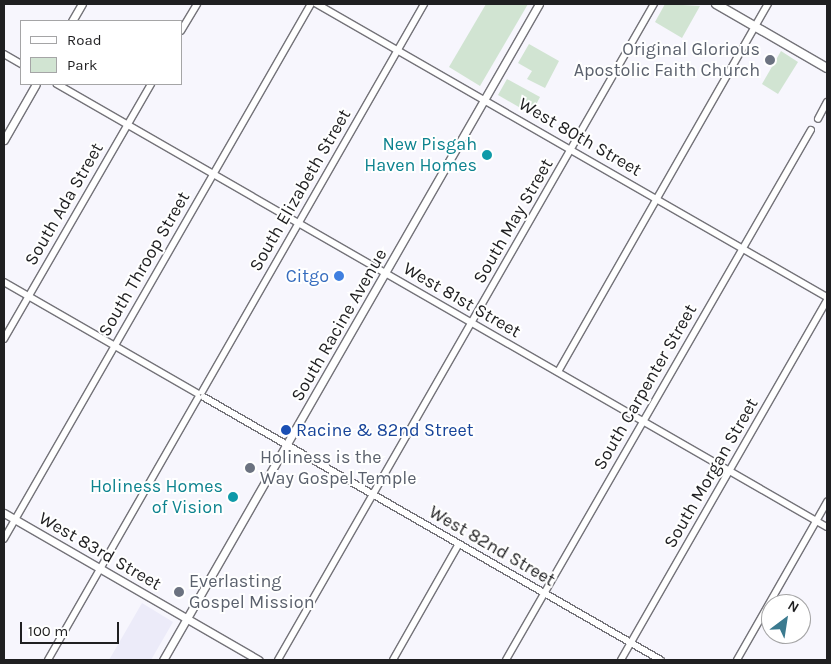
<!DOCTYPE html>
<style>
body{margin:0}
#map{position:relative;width:831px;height:664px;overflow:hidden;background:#f7f6fd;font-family:Karla,sans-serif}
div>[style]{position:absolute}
.built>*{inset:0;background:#ecebf9}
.green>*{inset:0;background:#d1e4d2}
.roads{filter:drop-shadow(1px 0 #747379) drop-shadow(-1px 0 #747379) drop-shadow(0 1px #747379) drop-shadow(0 -1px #747379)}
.minor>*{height:5.5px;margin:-2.75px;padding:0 2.75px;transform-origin:2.75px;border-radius:2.75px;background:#fff}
.tertiary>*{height:7px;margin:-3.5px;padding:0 3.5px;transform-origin:3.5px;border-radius:3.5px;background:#fff}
.secondary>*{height:8px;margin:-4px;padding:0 4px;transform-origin:4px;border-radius:4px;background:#fff}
.dots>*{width:14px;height:14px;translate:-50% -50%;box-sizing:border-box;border:2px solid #fff;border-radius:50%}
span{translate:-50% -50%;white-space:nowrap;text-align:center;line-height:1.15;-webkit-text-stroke:4px #fff;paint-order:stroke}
.worship-label{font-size:18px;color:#5b616d}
.right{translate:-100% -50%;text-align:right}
.left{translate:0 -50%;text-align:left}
.street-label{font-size:18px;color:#1f1f21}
.culture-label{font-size:18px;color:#0d838f}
.shop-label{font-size:18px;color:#366cbe}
.transit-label{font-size:18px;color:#164399}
.frame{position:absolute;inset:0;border:5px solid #1f1f21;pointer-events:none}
.legend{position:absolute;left:20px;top:20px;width:162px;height:65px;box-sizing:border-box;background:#fff;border:1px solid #a5a5a6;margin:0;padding:6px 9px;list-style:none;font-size:15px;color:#1f1f21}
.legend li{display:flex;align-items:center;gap:10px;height:25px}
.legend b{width:25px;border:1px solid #a5a5a6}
.north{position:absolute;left:761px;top:594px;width:50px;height:50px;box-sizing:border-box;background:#fff;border:1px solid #a5a5a6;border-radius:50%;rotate:31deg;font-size:14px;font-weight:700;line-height:20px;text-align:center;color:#1f1f21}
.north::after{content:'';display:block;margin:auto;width:18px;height:22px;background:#3b7a8f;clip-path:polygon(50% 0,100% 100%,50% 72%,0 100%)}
.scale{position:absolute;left:20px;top:622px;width:99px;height:22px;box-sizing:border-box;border:2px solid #1f1f21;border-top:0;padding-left:6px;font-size:15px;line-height:18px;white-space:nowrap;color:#1f1f21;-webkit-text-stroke:4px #fff;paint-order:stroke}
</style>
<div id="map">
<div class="built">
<i style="clip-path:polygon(142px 603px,173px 622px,151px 660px,109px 660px)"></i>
</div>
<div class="green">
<i style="clip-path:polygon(486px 4px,528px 4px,480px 86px,449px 67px)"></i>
<i style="clip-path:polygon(665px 4px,700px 6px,682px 38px,655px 22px)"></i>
<i style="clip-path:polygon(529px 44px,559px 61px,545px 88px,527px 79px,532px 71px,518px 63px)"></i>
<i style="clip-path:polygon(781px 51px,798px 62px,778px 94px,762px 84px)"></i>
<i style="clip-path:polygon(507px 79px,540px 97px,531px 114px,498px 95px)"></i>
</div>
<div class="roads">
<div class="minor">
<i style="left:317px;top:4px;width:588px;rotate:29.88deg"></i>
<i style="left:181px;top:31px;width:31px;rotate:-59deg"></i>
<i style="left:4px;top:54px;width:20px;rotate:30deg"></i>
<i style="left:57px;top:84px;width:888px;rotate:29.91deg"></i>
<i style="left:818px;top:119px;width:19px;rotate:-62deg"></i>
<i style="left:4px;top:282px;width:223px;rotate:29.9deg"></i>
<i style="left:4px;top:339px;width:294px;rotate:-60deg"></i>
<i style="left:558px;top:372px;width:424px;rotate:-60.3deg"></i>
<i style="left:202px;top:392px;width:447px;rotate:-60.2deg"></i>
<i style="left:204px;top:397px;width:527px;rotate:29.92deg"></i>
<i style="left:4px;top:539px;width:617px;rotate:-60.15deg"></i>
<i style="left:48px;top:660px;width:302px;rotate:-60.2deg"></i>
<i style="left:278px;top:660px;width:756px;rotate:-60.18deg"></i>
<i style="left:393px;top:660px;width:133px;rotate:-60.4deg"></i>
<i style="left:506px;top:660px;width:611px;rotate:-60.08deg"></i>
<i style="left:621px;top:660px;width:414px;rotate:-60.2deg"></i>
<i style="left:737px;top:660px;width:182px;rotate:-60.3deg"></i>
</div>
<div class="tertiary">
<i style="left:72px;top:21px;width:20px;rotate:-60deg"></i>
<i style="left:4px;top:140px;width:64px;rotate:-60.3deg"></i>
<i style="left:4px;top:513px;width:294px;rotate:30deg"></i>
<i style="left:163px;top:660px;width:756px;rotate:-60.18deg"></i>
</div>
<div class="secondary">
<i style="left:716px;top:4px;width:128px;rotate:30deg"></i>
</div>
</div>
<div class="dots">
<i style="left:770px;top:60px;background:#6b7280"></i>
<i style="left:487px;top:155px;background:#0f9aa8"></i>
<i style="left:339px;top:276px;background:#3f7fe0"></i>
<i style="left:286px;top:430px;background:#1a4fb4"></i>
<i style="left:250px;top:468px;background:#6b7280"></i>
<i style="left:233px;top:497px;background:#0f9aa8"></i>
<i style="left:179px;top:592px;background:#6b7280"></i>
</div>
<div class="worship-label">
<span class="right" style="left:760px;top:60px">Original Glorious<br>Apostolic Faith Church</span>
<span class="left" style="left:260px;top:468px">Holiness is the<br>Way Gospel Temple</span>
<span class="left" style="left:189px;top:592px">Everlasting<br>Gospel Mission</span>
</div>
<div class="street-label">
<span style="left:580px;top:137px;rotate:30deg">West 80th Street</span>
<span style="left:300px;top:190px;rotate:-60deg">South Elizabeth Street</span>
<span style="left:64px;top:204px;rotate:-60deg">South Ada Street</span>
<span style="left:513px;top:221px;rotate:-60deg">South May Street</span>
<span style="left:144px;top:264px;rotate:-60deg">South Throop Street</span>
<span style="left:462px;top:300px;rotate:30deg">West 81st Street</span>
<span style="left:339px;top:325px;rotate:-60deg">South Racine Avenue</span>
<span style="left:645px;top:387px;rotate:-60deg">South Carpenter Street</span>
<span style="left:711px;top:473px;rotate:-60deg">South Morgan Street</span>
<span style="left:492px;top:546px;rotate:30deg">West 82nd Street</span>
<span style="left:100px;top:551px;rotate:30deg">West 83rd Street</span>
</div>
<div class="culture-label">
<span class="right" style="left:477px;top:155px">New Pisgah<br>Haven Homes</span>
<span class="right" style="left:223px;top:497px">Holiness Homes<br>of Vision</span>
</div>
<div class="shop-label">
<span class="right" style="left:329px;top:276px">Citgo</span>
</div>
<div class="transit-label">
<span class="left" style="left:296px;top:430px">Racine &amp; 82nd Street</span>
</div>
<div class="frame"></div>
<ul class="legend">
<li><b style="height:6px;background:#fff"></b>Road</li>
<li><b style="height:14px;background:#d1e4d2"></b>Park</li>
</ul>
<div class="north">N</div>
<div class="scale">100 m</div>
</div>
